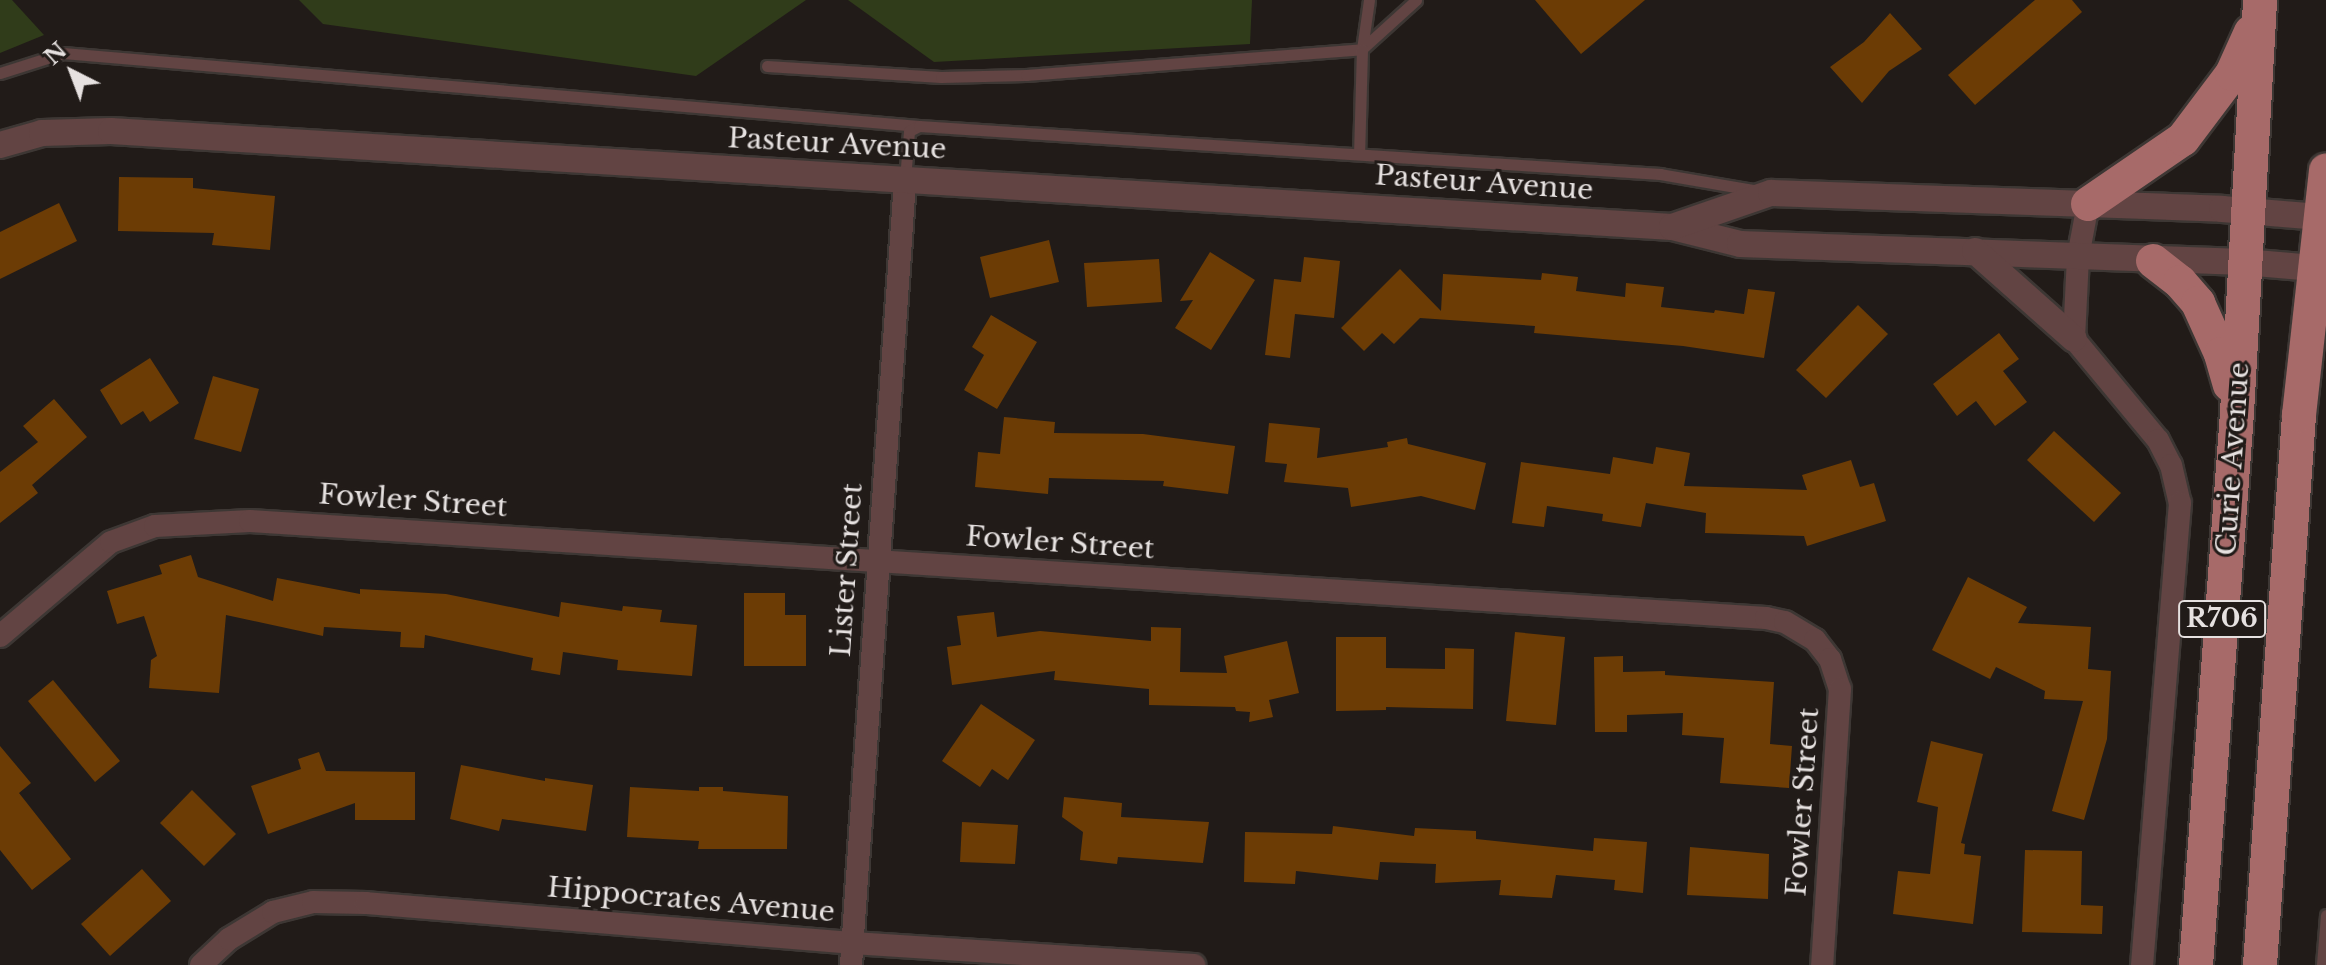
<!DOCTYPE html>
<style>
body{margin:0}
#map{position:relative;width:2326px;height:965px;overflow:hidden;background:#211b18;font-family:"Libre Baskerville",serif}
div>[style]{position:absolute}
.green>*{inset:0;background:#303c1a}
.building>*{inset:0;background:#6c3c05}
.roads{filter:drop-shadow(2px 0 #3d3734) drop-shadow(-2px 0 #3d3734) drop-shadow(0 2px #3d3734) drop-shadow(0 -2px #3d3734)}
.service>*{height:11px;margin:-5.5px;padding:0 5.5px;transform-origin:5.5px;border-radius:5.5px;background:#624443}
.minor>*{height:22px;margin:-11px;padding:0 11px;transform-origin:11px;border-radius:11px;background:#624443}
.tertiary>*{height:26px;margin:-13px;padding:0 13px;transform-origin:13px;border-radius:13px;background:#624443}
.primary>*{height:34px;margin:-17px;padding:0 17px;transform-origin:17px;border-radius:17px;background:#a76a69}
span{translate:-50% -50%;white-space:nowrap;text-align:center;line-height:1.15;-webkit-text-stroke:6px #211b18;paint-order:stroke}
.shield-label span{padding:2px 6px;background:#211b18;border:2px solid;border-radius:6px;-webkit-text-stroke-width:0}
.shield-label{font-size:26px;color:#e6e1e0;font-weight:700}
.street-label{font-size:28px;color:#e6e1e0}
.north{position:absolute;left:32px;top:32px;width:80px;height:80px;-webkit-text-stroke:6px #211b18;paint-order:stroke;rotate:318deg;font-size:22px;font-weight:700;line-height:32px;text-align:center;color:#e6e1e0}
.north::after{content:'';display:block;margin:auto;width:28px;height:36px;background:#e6e1e0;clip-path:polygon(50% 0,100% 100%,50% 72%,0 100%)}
</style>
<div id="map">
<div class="green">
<i style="clip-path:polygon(0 0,12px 0,44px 35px,0 53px)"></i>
<i style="clip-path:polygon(299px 0,806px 0,696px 76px,323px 24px)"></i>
<i style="clip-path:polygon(848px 0,1252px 0,1250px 44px,934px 62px)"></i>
</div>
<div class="building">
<i style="clip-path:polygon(1535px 0,1645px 0,1581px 54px)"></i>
<i style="clip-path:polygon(2035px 0,2072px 0,2082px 12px,1975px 105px,1948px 75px)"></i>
<i style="clip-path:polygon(1890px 13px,1922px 49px,1889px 71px,1862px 103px,1830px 67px,1864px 42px)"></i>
<i style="clip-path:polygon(119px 177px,193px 178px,193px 188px,275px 196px,270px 250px,212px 245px,214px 233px,118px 231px)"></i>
<i style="clip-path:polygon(59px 203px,77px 241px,0 279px,0 232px)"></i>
<i style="clip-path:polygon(1049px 240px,1059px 282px,990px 298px,980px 257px)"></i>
<i style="clip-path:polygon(1210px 252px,1255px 280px,1211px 350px,1175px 328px,1193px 300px,1180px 301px)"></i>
<i style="clip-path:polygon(1304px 257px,1340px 261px,1334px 318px,1295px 314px,1290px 358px,1265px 355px,1274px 279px,1301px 282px)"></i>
<i style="clip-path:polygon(1159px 259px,1162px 302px,1087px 307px,1084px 263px)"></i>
<i style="clip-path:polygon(1400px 269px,1441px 311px,1443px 274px,1541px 280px,1542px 273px,1578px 277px,1576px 291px,1625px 297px,1626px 283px,1664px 287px,1661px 307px,1714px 313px,1715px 310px,1744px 314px,1748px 289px,1775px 292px,1764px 358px,1683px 346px,1534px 333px,1535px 326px,1420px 318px,1394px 344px,1382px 333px,1364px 351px,1341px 328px)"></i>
<i style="clip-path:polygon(1858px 305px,1888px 334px,1826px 398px,1796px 370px)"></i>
<i style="clip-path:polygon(991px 315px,1037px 342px,997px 409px,964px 390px,984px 355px,972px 347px)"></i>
<i style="clip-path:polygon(1999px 333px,2019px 359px,2003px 371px,2027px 402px,1995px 426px,1976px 401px,1957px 416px,1933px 384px)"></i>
<i style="clip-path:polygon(150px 358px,179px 403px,150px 422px,143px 411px,121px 425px,100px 390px)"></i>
<i style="clip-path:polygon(213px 376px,259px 389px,241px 452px,194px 439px)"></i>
<i style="clip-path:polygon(54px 399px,87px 437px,32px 485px,38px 493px,0 523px,0 472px,38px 442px,23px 426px)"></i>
<i style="clip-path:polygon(1004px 417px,1055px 422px,1054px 433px,1143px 434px,1235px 446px,1228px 494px,1163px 486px,1164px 481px,1049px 478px,1048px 494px,975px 487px,978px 452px,1000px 454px)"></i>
<i style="clip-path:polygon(1269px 423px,1320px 428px,1317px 458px,1388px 447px,1387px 442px,1407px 438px,1408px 444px,1486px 463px,1475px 510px,1421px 496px,1351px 507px,1348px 488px,1284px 482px,1287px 464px,1265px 462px)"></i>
<i style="clip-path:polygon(2054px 431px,2121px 493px,2094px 522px,2027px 460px)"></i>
<i style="clip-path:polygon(1656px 447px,1690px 453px,1684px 486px,1807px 490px,1802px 475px,1851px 460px,1860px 487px,1874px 483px,1886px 521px,1807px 546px,1804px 536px,1705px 533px,1706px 513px,1646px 503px,1641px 527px,1602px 521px,1603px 514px,1547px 506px,1544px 527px,1512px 523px,1521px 462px,1610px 474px,1613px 457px,1653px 464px)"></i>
<i style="clip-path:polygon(191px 555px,198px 577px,273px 601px,277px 578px,360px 594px,360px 589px,446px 594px,559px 617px,561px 602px,622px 611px,623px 606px,662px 610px,660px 622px,697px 625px,692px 676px,617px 670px,618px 660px,563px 652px,560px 675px,531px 670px,533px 658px,425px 635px,424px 648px,400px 647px,401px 632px,324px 627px,323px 636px,226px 615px,219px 693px,149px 688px,151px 660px,157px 656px,144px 616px,117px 624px,107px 591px,162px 574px,159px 565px)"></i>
<i style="clip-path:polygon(1968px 577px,2027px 607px,2018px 623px,2091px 627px,2088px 669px,2111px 671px,2107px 739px,2084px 820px,2052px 811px,2083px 701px,2044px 699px,2045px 691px,1996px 667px,1990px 679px,1932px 650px)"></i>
<i style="clip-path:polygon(744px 593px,785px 593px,785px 615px,806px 615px,806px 666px,744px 666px)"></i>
<i style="clip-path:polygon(994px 612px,997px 637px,1040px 631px,1151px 641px,1151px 627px,1181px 628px,1180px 672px,1227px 673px,1224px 656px,1287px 641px,1299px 693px,1269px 700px,1273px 717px,1249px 722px,1250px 712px,1236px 711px,1235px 707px,1149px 705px,1149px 689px,1054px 680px,1055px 671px,952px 685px,947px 647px,961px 645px,957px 616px)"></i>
<i style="clip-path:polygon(1515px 632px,1565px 637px,1556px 725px,1506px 721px)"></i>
<i style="clip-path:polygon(1336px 637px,1386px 637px,1386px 668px,1445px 669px,1445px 648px,1474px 649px,1473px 709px,1386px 707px,1386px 710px,1336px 711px)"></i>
<i style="clip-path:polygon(1623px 656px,1623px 672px,1665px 671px,1665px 675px,1774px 682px,1770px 744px,1792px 746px,1789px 788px,1720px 783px,1724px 738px,1682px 735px,1683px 713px,1627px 715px,1627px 732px,1595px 732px,1594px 657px)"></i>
<i style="clip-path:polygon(53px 680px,120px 761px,95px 782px,28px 701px)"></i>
<i style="clip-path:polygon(981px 704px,1035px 740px,1008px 780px,992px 769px,980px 787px,942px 761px)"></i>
<i style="clip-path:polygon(1931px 741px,1983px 754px,1961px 843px,1965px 844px,1964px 854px,1981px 856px,1973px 924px,1893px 914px,1898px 871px,1930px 874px,1938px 807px,1917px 802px)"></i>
<i style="clip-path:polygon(0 746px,31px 783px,19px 793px,71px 859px,32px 890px,0 850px)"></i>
<i style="clip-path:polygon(319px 752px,326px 771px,415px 772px,415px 820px,355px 820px,355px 803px,268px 834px,251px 786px,301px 769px,298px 759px)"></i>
<i style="clip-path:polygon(461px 765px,545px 781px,545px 778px,593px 785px,586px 831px,502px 819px,499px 831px,450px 819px)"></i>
<i style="clip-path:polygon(630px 787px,699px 791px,699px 787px,723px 787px,723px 791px,788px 796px,787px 849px,698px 849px,699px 841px,627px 837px)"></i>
<i style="clip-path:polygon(192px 790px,236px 834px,204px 866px,160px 823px)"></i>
<i style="clip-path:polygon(1064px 797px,1122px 803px,1121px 817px,1209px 822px,1203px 863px,1118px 857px,1117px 864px,1080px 860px,1083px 832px,1062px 817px)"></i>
<i style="clip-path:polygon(962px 822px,1018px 825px,1015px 864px,960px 862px)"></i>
<i style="clip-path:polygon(1333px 826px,1414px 836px,1415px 828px,1476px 831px,1476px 839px,1593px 851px,1594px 838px,1647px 842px,1643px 893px,1614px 890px,1615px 880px,1556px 875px,1552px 898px,1499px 895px,1501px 880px,1435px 883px,1436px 864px,1380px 862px,1378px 880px,1296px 871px,1295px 884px,1244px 882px,1245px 832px,1332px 834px)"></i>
<i style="clip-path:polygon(1690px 847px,1769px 854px,1768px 899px,1687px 895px)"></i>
<i style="clip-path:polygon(2025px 850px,2082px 851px,2081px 905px,2103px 906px,2102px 934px,2022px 932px)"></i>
<i style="clip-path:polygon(142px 869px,171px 901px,110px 956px,81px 924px)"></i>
</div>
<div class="roads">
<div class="service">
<i style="left:1369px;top:0;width:49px;rotate:98.1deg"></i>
<i style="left:1362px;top:49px;width:73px;rotate:-42.2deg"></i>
<i style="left:767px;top:66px;width:174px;rotate:3.6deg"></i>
<i style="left:941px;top:77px;width:85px;rotate:-1.3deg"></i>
<i style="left:1026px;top:75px;width:337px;rotate:-4.4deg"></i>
<i style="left:1362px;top:49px;width:105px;rotate:91.6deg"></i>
<i style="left:0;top:73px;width:66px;rotate:-17.6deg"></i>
<i style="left:63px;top:53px;width:859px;rotate:4.87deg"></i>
<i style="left:905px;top:179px;width:48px;rotate:-85.2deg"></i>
<i style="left:909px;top:131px;width:11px;rotate:-27deg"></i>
<i style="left:919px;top:126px;width:743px;rotate:3.71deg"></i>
<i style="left:1660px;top:174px;width:99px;rotate:9.8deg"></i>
<i style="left:2322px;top:965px;width:50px;rotate:-85.4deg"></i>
</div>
<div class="minor">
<i style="left:2088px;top:204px;width:54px;rotate:100.7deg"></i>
<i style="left:2078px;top:257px;width:82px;rotate:92.8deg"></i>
<i style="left:2074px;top:339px;width:131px;rotate:50.3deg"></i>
<i style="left:2158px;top:440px;width:28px;rotate:63deg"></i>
<i style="left:2171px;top:465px;width:39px;rotate:77deg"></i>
<i style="left:2180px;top:503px;width:464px;rotate:94.7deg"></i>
<i style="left:0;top:636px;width:145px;rotate:-40.3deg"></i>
<i style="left:111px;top:542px;width:47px;rotate:-20deg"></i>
<i style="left:155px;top:526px;width:95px;rotate:-3deg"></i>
<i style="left:250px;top:521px;width:1519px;rotate:3.66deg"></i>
<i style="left:1766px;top:618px;width:19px;rotate:12deg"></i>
<i style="left:1785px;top:622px;width:35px;rotate:31deg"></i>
<i style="left:1815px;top:640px;width:24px;rotate:52deg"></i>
<i style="left:1830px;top:659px;width:32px;rotate:72deg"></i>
<i style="left:1840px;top:689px;width:277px;rotate:93.7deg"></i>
<i style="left:201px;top:965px;width:38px;rotate:-43deg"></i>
<i style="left:229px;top:939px;width:52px;rotate:-31.5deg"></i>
<i style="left:273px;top:912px;width:41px;rotate:-14deg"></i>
<i style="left:313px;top:902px;width:53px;rotate:1.1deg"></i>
<i style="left:366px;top:903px;width:488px;rotate:4.7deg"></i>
<i style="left:852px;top:943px;width:343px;rotate:3.7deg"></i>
<i style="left:851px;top:965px;width:787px;rotate:-86.06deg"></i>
</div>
<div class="tertiary">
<i style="left:0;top:145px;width:44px;rotate:-15.9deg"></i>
<i style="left:42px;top:133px;width:69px;rotate:-1.7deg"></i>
<i style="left:111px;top:131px;width:1564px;rotate:3.52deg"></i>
<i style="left:1672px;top:227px;width:70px;rotate:14deg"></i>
<i style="left:1740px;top:244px;width:504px;rotate:2.05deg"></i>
<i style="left:2244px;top:262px;width:70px;rotate:4.9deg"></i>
<i style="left:1672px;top:227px;width:105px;rotate:-19deg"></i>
<i style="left:1771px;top:193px;width:451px;rotate:2deg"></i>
<i style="left:2222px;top:209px;width:98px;rotate:4.7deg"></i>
<i style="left:1975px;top:251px;width:132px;rotate:41.6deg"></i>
</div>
<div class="primary">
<i style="left:2088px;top:204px;width:115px;rotate:-34.4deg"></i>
<i style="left:2183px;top:139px;width:81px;rotate:-53deg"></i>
<i style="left:2232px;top:74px;width:46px;rotate:-65.7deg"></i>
<i style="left:2153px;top:261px;width:34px;rotate:38deg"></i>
<i style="left:2180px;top:282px;width:28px;rotate:49deg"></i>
<i style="left:2198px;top:303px;width:56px;rotate:65.7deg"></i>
<i style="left:2221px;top:354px;width:32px;rotate:74deg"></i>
<i style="left:2196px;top:965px;width:554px;rotate:-85.75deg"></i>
<i style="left:2237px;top:413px;width:414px;rotate:-86.8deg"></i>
<i style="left:2260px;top:965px;width:551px;rotate:-85.94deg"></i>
<i style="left:2299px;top:415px;width:246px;rotate:-83.7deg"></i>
</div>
</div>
<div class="shield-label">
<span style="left:2222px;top:619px">R706</span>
</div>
<div class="street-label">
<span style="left:837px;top:144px;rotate:3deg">Pasteur Avenue</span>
<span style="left:1484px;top:183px;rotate:4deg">Pasteur Avenue</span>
<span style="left:2233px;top:459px;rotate:-86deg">Curie Avenue</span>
<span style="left:413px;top:501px;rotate:4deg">Fowler Street</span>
<span style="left:1060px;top:543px;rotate:4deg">Fowler Street</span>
<span style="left:847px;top:570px;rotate:-86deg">Lister Street</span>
<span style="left:1803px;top:802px;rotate:-86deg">Fowler Street</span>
<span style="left:691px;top:900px;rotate:5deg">Hippocrates Avenue</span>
</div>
<div class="north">N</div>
</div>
